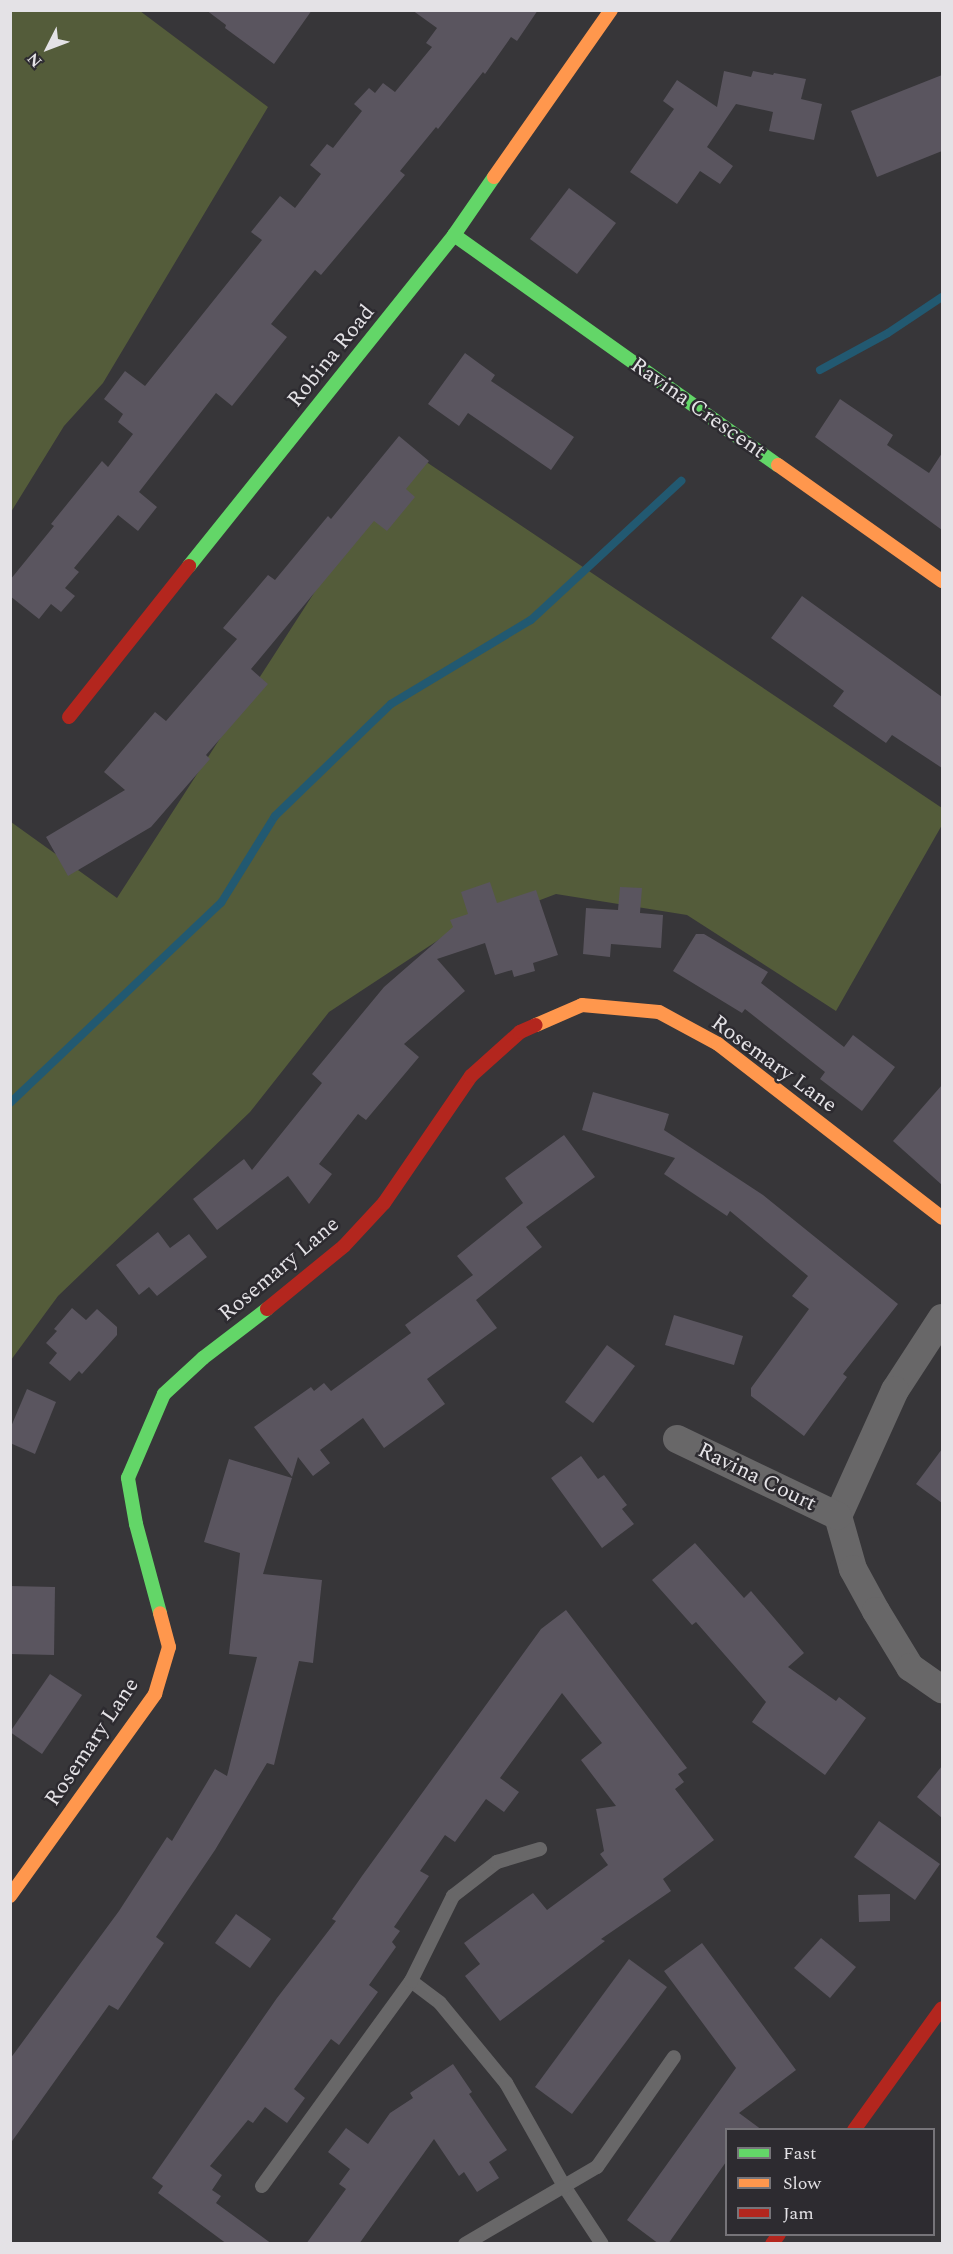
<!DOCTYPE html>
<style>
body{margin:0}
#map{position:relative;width:953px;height:2254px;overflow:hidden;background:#373639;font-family:Spectral,serif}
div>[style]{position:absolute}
.green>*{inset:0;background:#545c3a}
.stream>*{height:8px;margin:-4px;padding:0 4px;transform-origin:4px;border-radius:4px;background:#225971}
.building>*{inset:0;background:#5a555f}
.lane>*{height:14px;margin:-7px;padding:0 7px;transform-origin:7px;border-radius:7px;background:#686768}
.street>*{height:28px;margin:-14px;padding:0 14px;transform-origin:14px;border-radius:14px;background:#686768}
.fast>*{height:14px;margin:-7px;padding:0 7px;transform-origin:7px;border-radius:7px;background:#63d668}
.slow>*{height:14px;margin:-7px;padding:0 7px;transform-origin:7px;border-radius:7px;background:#ff974d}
.jam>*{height:14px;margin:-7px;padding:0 7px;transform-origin:7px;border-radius:7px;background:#b3261e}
span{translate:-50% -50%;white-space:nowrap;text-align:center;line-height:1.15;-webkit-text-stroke:5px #2d2b30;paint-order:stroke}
.street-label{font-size:22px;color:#e4e2e6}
.frame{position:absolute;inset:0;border:12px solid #e4e2e6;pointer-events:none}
.legend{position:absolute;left:725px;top:2128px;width:210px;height:108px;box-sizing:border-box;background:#2d2b30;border:2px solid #767479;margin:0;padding:8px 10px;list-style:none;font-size:18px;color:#e4e2e6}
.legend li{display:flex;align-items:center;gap:12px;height:30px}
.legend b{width:30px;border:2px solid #767479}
.north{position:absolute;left:18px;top:18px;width:60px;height:60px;-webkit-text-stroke:4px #2d2b30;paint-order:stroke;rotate:228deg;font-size:16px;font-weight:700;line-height:24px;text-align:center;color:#e4e2e6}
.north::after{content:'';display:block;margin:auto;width:21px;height:27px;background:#e4e2e6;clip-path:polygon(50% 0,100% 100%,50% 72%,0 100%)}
</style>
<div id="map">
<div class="green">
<i style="clip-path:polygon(11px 10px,140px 11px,268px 107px,103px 383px,64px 426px,11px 512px)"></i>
<i style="clip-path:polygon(407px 449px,942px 808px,942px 825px,836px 1011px,687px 915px,556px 894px,443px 937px,329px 1012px,250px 1112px,58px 1296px,11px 1360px,11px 822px,117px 898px)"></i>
</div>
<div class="stream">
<i style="left:820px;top:370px;width:77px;rotate:-28.6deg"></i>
<i style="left:888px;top:333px;width:65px;rotate:-33.7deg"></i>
<i style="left:10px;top:1103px;width:291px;rotate:-43.5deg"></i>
<i style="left:221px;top:903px;width:102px;rotate:-58.2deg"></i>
<i style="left:275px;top:816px;width:161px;rotate:-44deg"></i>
<i style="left:391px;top:704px;width:163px;rotate:-31deg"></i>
<i style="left:531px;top:620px;width:205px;rotate:-42.8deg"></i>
</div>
<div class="building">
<i style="clip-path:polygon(206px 10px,312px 10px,274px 64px,225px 28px,226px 25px)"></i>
<i style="clip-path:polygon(412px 10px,538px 10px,517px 41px,511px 37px,485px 74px,483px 72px,438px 129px,436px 127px,400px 171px,405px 175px,321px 275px,315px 270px,271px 324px,287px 337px,232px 406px,216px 393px,139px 492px,157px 507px,138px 531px,118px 515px,74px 568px,79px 572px,65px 588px,75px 596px,61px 612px,51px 604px,39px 619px,10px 596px,10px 580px,54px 526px,51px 524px,102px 461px,108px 467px,133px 434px,118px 422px,123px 414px,104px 399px,125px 371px,145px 386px,262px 240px,251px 232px,280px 196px,295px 208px,321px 174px,310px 165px,327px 144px,333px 148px,362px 111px,354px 104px,369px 88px,375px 93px,383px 83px,395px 92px,432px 47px,426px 43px,437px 28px)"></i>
<i style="clip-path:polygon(724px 71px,751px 77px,753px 71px,773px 75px,774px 73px,806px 79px,801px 99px,822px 104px,814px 140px,769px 131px,773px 112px,736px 104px,707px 147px,733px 166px,720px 184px,700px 171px,677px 204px,630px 172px,674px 109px,663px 101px,677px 80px,717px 107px)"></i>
<i style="clip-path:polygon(942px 75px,942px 151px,877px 177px,851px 111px)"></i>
<i style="clip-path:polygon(569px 188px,616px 223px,577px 274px,530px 239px)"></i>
<i style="clip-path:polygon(465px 353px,495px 375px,491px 381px,574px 437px,551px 470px,468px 413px,459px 426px,428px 404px)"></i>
<i style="clip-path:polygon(840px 399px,893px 435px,887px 445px,929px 473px,942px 453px,942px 530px,815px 437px)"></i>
<i style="clip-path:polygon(399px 436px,429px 461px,406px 489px,415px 497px,387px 531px,374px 521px,251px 669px,268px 684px,206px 755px,210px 759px,151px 827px,68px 876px,46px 837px,125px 790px,104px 772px,155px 712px,166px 721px,237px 639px,223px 628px,268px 575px,275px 580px,328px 516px,331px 519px)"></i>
<i style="clip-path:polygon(802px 596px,942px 697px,942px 768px,892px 735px,886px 743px,833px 706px,844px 691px,771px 638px)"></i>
<i style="clip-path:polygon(490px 882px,497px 903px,536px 890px,558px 955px,533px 963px,535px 971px,514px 977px,512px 970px,495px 975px,485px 943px,437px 959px,465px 991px,404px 1044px,419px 1057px,366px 1120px,358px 1114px,319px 1164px,332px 1174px,309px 1204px,288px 1176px,217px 1230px,193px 1199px,244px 1159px,252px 1170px,322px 1083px,312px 1074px,384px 987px,453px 927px,450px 920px,468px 914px,461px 892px)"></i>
<i style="clip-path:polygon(620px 887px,642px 888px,640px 913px,663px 915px,661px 948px,611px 944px,610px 957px,583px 954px,586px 908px,618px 910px)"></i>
<i style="clip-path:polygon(696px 934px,704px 934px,768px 972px,761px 983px,844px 1047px,853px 1035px,895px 1067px,862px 1111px,820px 1079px,825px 1072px,745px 1009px,742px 1013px,673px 971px)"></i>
<i style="clip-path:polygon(942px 1085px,942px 1185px,893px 1141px)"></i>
<i style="clip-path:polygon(593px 1092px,669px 1114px,664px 1130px,763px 1195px,898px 1304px,843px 1374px,847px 1377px,804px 1436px,751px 1396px,751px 1388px,809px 1309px,792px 1296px,808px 1276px,730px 1211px,727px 1216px,664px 1174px,675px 1158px,582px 1130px)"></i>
<i style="clip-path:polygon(564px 1135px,595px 1177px,526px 1227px,542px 1247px,476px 1300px,497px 1328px,427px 1379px,445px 1404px,384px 1448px,363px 1418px,320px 1450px,330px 1463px,313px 1476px,298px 1457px,292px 1477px,254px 1427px,311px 1387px,314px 1391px,324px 1383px,331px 1391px,411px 1333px,405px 1325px,473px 1275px,457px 1256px,523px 1203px,505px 1178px)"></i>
<i style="clip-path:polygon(158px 1232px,170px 1248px,189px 1234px,207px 1257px,157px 1296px,149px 1287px,139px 1295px,116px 1265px)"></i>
<i style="clip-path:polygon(72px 1308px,86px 1320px,97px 1309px,117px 1327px,117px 1335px,82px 1374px,79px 1371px,70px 1381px,49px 1363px,57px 1353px,46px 1343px,57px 1331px,54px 1329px)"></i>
<i style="clip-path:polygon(674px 1315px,743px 1336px,734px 1365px,665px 1345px)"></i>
<i style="clip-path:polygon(607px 1345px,635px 1366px,593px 1423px,565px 1402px)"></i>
<i style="clip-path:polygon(27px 1389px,56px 1402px,35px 1454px,10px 1443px,10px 1429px)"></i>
<i style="clip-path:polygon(942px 1449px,942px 1503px,916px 1484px)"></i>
<i style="clip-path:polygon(581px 1456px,598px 1479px,604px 1475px,627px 1505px,622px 1509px,634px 1524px,602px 1548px,551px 1478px)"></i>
<i style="clip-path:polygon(229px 1459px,292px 1478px,263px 1574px,322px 1580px,313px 1663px,299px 1661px,274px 1765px,267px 1763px,215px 1850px,156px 1937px,164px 1943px,118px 2010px,109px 2005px,10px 2144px,10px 2059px,119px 1911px,167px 1837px,172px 1841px,215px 1769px,227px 1776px,257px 1657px,229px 1654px,240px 1553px,204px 1542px)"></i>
<i style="clip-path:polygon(695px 1543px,744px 1598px,751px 1591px,804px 1653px,788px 1667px,836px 1701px,839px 1697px,866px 1718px,825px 1775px,752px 1722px,766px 1702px,696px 1622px,692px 1625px,652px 1580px)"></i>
<i style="clip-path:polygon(10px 1586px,55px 1587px,54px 1655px,10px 1654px)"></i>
<i style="clip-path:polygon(566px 1610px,687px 1768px,678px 1774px,684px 1782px,675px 1789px,714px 1840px,663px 1879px,671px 1891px,601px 1939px,605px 1941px,500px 2021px,465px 1976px,480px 1964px,464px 1943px,533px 1893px,547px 1910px,608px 1865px,600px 1854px,604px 1851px,596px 1809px,616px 1806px,581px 1760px,602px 1743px,562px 1693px,500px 1778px,519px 1792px,504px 1812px,486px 1799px,455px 1842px,445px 1835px,420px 1871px,429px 1876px,394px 1927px,400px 1931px,392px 1942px,396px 1947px,369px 1985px,378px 1992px,339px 2045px,331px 2039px,294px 2089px,305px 2098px,287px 2123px,265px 2107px,253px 2123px,248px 2120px,210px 2166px,222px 2175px,212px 2190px,221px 2196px,216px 2203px,272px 2244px,227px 2244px,158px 2193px,163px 2186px,152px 2178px,277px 1998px,336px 1921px,332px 1919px,362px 1876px,541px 1629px)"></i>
<i style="clip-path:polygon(50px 1674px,82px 1695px,42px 1754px,10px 1732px)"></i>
<i style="clip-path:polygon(942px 1766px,942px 1818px,917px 1797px)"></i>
<i style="clip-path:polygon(879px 1821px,940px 1864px,915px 1900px,854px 1857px)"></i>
<i style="clip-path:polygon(890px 1894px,890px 1921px,859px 1922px,858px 1895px)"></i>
<i style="clip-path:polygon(236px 1914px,271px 1939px,250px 1968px,215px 1943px)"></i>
<i style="clip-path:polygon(821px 1938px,856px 1967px,830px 1998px,794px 1968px)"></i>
<i style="clip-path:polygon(702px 1943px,796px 2070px,739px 2113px,762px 2130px,726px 2130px,726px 2162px,668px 2244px,659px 2244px,627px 2220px,736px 2068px,664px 1971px)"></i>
<i style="clip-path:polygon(629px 1959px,667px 1987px,572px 2114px,535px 2087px)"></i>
<i style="clip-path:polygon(453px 2064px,472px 2092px,469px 2094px,507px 2150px,489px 2162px,499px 2178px,477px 2192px,464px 2172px,459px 2176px,434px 2139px,359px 2244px,306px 2244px,346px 2189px,339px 2184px,350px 2169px,328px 2152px,346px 2128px,368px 2144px,390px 2113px,413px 2098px,410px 2093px)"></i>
</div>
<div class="lane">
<i style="left:411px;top:1981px;width:36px;rotate:37deg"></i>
<i style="left:440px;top:2003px;width:104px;rotate:50.5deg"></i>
<i style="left:506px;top:2083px;width:118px;rotate:60.6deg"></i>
<i style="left:564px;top:2186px;width:69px;rotate:56.8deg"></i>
<i style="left:262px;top:2186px;width:253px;rotate:-54deg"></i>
<i style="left:411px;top:1981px;width:95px;rotate:-63.7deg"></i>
<i style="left:453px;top:1896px;width:56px;rotate:-37.7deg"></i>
<i style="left:497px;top:1862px;width:45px;rotate:-16.8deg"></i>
<i style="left:465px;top:2244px;width:153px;rotate:-30.3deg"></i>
<i style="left:597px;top:2167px;width:134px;rotate:-55deg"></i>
</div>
<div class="street">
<i style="left:942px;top:1318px;width:86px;rotate:123.1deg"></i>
<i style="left:895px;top:1390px;width:138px;rotate:114.3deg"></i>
<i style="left:838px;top:1516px;width:55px;rotate:74.2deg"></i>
<i style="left:853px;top:1569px;width:48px;rotate:61.3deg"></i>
<i style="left:876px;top:1611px;width:66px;rotate:58.7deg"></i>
<i style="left:910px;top:1667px;width:39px;rotate:35deg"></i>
<i style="left:677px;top:1439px;width:178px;rotate:25.6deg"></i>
</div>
<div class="fast">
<i style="left:454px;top:235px;width:397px;rotate:35.4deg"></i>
<i style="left:189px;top:566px;width:424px;rotate:-51.3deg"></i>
<i style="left:454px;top:235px;width:70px;rotate:-55.4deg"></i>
<i style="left:160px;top:1613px;width:92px;rotate:-105.1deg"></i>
<i style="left:136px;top:1524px;width:47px;rotate:-99.9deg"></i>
<i style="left:128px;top:1478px;width:91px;rotate:-66.8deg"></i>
<i style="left:164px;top:1394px;width:53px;rotate:-42.7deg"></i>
<i style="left:203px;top:1358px;width:81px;rotate:-37.4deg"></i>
</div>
<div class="slow">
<i style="left:494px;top:177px;width:204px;rotate:-55deg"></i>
<i style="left:778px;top:465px;width:201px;rotate:35.3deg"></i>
<i style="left:536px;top:1025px;width:50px;rotate:-23.5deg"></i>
<i style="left:582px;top:1005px;width:77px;rotate:5.2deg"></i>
<i style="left:659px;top:1012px;width:67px;rotate:28.5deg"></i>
<i style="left:718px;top:1044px;width:284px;rotate:37.8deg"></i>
<i style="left:10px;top:1896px;width:249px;rotate:-54.3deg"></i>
<i style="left:155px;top:1694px;width:49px;rotate:-73.4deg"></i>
<i style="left:169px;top:1647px;width:35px;rotate:-105deg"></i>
</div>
<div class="jam">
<i style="left:69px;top:717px;width:193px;rotate:-51.5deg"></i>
<i style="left:267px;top:1309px;width:99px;rotate:-39.3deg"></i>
<i style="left:344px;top:1246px;width:59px;rotate:-47.1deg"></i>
<i style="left:384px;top:1203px;width:154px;rotate:-55.6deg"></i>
<i style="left:471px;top:1076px;width:66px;rotate:-41.9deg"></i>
<i style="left:520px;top:1032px;width:17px;rotate:-24deg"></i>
<i style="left:854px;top:2130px;width:150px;rotate:-54.2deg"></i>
<i style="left:772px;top:2244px;width:12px;rotate:-55deg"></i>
</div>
<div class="street-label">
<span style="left:331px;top:356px;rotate:-51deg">Robina Road</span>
<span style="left:698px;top:408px;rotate:35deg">Ravina Crescent</span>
<span style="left:774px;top:1064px;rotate:36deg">Rosemary Lane</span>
<span style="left:279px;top:1269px;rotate:-40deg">Rosemary Lane</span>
<span style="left:757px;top:1477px;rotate:26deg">Ravina Court</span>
<span style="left:92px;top:1742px;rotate:-56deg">Rosemary Lane</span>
</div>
<div class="frame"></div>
<ul class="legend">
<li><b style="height:8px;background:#63d668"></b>Fast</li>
<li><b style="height:8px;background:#ff974d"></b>Slow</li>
<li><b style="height:8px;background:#b3261e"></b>Jam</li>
</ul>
<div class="north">N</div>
</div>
